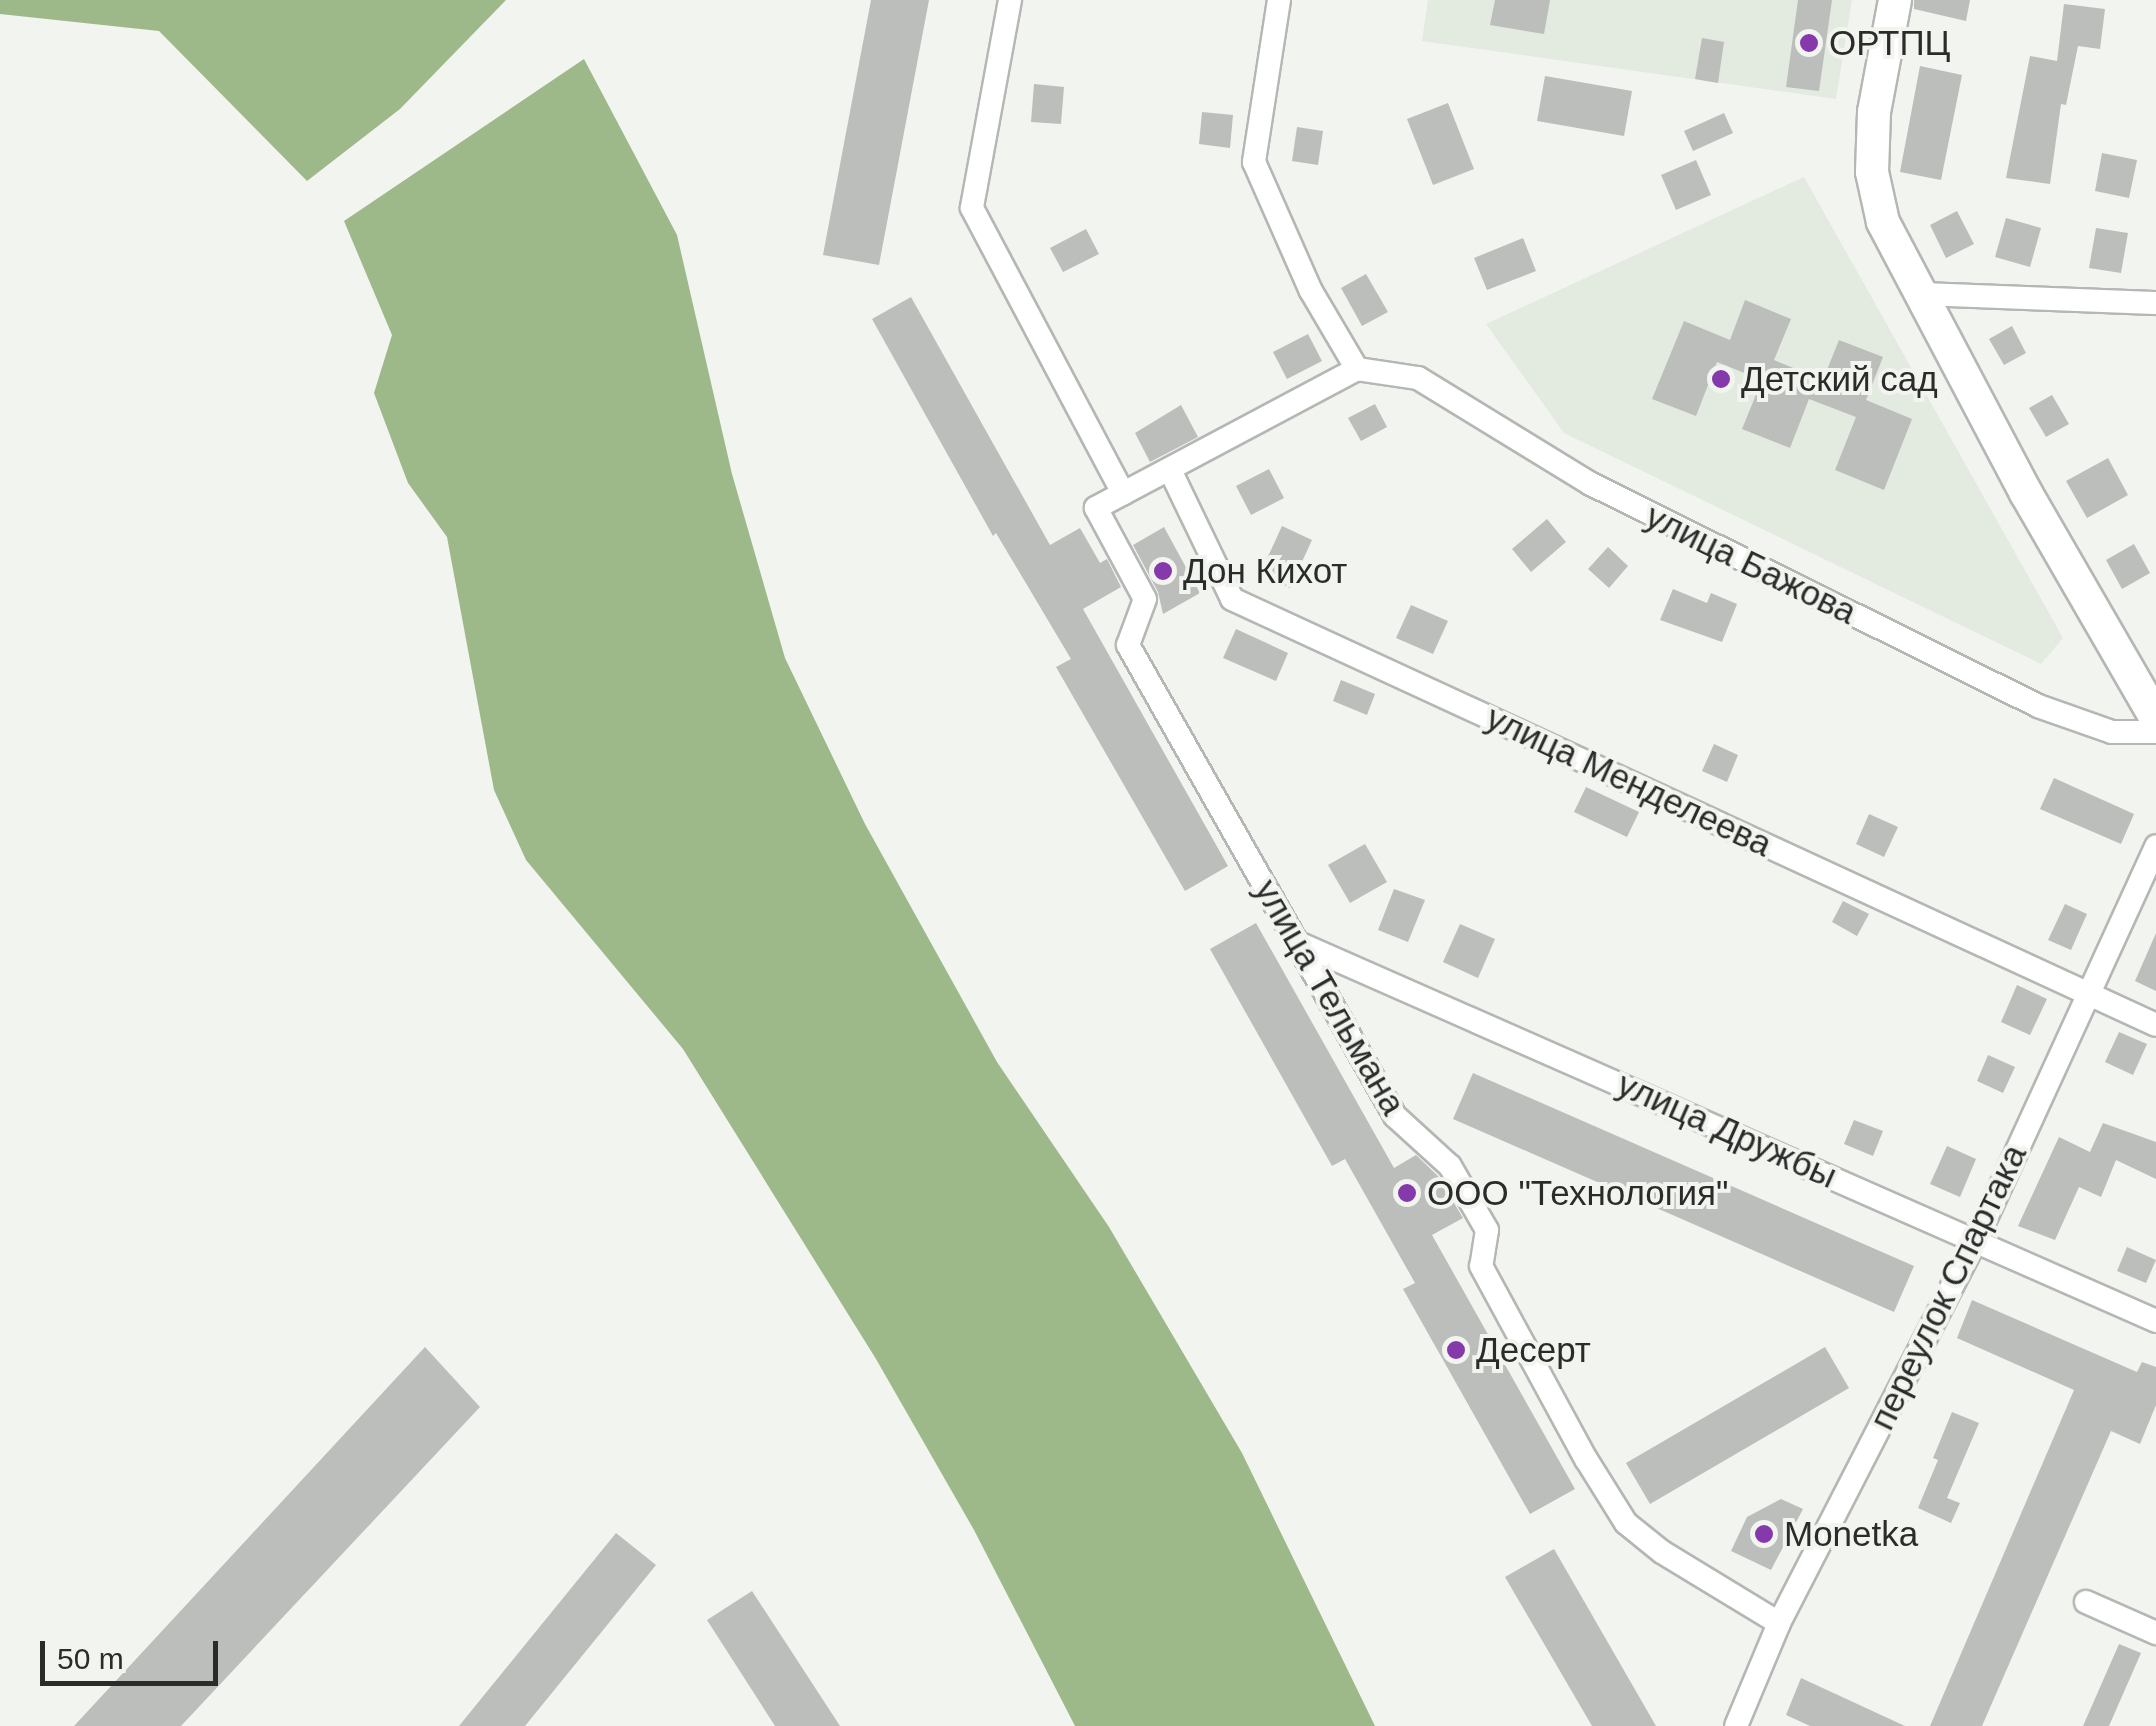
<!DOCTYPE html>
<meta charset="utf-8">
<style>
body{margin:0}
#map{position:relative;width:2156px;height:1726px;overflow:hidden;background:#f2f4f0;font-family:Helvetica,sans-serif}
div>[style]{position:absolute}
.built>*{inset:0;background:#e3eadf}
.water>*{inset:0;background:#9db989}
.building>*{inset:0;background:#bbbeba}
.roads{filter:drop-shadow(2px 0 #b4b7b3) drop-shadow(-2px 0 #b4b7b3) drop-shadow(0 2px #b4b7b3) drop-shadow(0 -2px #b4b7b3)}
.street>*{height:22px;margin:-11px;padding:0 11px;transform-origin:11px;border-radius:11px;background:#fff}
.secondary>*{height:32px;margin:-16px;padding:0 16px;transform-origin:16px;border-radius:16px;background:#fff}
.dots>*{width:28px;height:28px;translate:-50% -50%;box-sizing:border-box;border:5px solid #f2f4f0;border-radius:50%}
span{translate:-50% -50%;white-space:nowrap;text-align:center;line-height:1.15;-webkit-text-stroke:8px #f2f4f0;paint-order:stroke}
.poi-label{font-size:35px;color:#2b2c2a}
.left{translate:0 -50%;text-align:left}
.street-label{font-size:35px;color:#2b2c2a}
.scale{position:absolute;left:40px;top:1641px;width:178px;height:45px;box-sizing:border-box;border:5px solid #2b2c2a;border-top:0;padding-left:12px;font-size:30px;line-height:35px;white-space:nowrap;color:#2b2c2a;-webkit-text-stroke:8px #f2f4f0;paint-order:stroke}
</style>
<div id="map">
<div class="built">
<i style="clip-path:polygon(1428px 0,1852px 0,1836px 99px,1422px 41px)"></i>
<i style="clip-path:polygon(1804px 177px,2063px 638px,2041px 664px,1564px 433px,1486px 324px)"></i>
</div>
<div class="water">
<i style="clip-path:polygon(0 0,506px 0,400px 109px,307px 181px,159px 31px,0 14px)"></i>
<i style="clip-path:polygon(584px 59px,677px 235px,732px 474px,785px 658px,865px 824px,997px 1062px,1109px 1227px,1242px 1453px,1375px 1726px,1075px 1726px,974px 1530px,876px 1359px,683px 1049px,526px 860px,494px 790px,447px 537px,408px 483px,374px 393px,392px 335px,344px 221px)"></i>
</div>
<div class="building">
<i style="clip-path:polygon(871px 0,929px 0,879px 265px,823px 255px)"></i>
<i style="clip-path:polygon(1495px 0,1550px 0,1544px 34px,1490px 25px)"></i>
<i style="clip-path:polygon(1798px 0,1832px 0,1819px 91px,1786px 87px)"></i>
<i style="clip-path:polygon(1914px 0,1970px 0,1966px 21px,1914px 9px)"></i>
<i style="clip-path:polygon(2064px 4px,2105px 9px,2100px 49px,2078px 46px,2066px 105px,2061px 104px,2050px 184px,2006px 178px,2030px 56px,2057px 61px)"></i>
<i style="clip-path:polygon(1702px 38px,1724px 42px,1718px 83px,1695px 79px)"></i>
<i style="clip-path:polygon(1920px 66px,1962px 75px,1941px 180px,1900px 172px)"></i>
<i style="clip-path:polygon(1545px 76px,1632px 91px,1624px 136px,1537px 121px)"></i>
<i style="clip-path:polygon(1034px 84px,1064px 87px,1061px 124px,1031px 122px)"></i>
<i style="clip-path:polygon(1448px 103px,1474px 169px,1433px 185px,1407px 119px)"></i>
<i style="clip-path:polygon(1202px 112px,1233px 115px,1230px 148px,1199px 144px)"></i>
<i style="clip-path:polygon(1724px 113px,1733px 133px,1693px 151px,1684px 131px)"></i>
<i style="clip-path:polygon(1297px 127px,1323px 131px,1318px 165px,1292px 161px)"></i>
<i style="clip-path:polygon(2102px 153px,2137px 160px,2129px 198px,2095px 191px)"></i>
<i style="clip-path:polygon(1696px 160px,1711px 195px,1676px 210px,1661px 175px)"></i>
<i style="clip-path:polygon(1957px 211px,1974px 244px,1946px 258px,1930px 225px)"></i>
<i style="clip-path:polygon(2006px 218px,2041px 228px,2030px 267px,1995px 257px)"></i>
<i style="clip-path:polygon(2096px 228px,2128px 233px,2121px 273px,2089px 268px)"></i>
<i style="clip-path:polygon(1086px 229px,1099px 254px,1063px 272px,1050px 248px)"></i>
<i style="clip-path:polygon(1523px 238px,1536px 271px,1487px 290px,1474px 258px)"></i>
<i style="clip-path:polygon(1366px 274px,1388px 312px,1362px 326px,1341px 288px)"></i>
<i style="clip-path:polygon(911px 297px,1050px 545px,1080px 528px,1100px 563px,1107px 559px,1121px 587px,1083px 609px,1228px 866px,1185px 891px,1056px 667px,1071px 659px,996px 533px,993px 536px,872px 319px)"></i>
<i style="clip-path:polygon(1745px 300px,1791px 319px,1774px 360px,1823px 380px,1839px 340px,1883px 357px,1866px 400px,1912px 419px,1884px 490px,1835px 470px,1856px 417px,1809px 399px,1790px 448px,1742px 429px,1762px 380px,1717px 362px,1696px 416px,1652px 399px,1684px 321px,1730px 340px)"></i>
<i style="clip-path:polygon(2012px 326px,2026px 353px,2004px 365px,1989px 339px)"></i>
<i style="clip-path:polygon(1308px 334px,1322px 361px,1287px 379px,1273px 352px)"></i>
<i style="clip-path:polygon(2052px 395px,2069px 424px,2046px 437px,2029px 408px)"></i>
<i style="clip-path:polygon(1375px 404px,1387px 427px,1361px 441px,1348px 418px)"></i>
<i style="clip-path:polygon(1181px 405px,1198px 437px,1150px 462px,1135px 433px)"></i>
<i style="clip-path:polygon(2108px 458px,2128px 495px,2087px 518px,2066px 481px)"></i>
<i style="clip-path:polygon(1269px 469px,1284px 498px,1251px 515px,1236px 486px)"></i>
<i style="clip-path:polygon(1547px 519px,1566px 542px,1531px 572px,1512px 549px)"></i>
<i style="clip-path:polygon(1282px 526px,1312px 540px,1290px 588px,1260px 574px)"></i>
<i style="clip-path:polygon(1164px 527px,1200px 593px,1163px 614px,1158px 592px,1133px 545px)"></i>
<i style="clip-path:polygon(2134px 544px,2150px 573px,2122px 589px,2106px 560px)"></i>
<i style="clip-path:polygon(1608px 547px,1628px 566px,1609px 588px,1588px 569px)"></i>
<i style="clip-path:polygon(1673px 589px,1707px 603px,1711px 593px,1737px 604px,1722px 642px,1660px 620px)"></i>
<i style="clip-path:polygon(1411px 605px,1448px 621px,1433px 654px,1396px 638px)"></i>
<i style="clip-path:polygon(1236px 629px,1288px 653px,1276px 681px,1223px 658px)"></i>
<i style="clip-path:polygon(1341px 680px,1375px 694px,1367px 715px,1333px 701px)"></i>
<i style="clip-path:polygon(1714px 744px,1738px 755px,1727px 782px,1702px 771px)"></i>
<i style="clip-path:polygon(2054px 778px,2134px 814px,2121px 844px,2040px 809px)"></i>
<i style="clip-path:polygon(1586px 787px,1639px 812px,1627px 837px,1574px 812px)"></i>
<i style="clip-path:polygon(1869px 814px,1898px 827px,1884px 857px,1856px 844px)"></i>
<i style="clip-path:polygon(1365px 844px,1387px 882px,1350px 903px,1328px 865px)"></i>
<i style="clip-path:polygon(1394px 889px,1425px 900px,1408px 942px,1378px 930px)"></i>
<i style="clip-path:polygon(1843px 901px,1869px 914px,1857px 936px,1832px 922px)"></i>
<i style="clip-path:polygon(2065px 904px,2087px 914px,2071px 950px,2048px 940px)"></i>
<i style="clip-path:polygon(1256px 923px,1394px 1168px,1416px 1155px,1438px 1176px,1463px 1218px,1432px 1235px,1575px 1489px,1530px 1514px,1403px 1289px,1415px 1283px,1345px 1159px,1332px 1166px,1210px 949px)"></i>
<i style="clip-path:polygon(1460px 924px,1495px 939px,1478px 978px,1443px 962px)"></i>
<i style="clip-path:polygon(2156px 933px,2156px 991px,2135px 981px)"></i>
<i style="clip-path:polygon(2017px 985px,2047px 999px,2030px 1035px,2001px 1022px)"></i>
<i style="clip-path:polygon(2119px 1032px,2147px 1044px,2133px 1075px,2105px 1062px)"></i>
<i style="clip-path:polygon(1988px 1055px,2015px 1067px,2003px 1093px,1977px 1081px)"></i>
<i style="clip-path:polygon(1473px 1073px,1914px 1266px,1894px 1312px,1453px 1119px)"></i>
<i style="clip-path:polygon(1854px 1120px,1883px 1131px,1873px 1156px,1844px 1144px)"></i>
<i style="clip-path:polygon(2103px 1123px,2156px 1142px,2156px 1179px,2116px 1160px,2101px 1197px,2079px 1187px,2055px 1240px,2018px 1226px,2059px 1137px,2090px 1152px)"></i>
<i style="clip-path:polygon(1947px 1146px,1976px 1159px,1960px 1197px,1930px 1184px)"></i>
<i style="clip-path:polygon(2127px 1247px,2156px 1260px,2146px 1283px,2117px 1271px)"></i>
<i style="clip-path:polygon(1972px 1300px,2137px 1372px,2142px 1362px,2156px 1367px,2156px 1405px,2140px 1444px,2111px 1431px,1982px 1726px,1930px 1726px,2074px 1390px,1957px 1338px)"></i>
<i style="clip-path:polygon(425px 1347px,480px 1407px,181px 1726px,74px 1726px)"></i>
<i style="clip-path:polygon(1825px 1347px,1849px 1388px,1650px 1504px,1626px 1463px)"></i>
<i style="clip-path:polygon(1952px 1412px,1979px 1423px,1947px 1498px,1960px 1503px,1951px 1523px,1918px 1508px,1938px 1460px,1933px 1458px)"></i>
<i style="clip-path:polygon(1781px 1499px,1803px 1509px,1771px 1570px,1731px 1551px,1747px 1517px)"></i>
<i style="clip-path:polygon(616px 1533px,656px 1565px,525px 1726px,459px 1726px)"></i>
<i style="clip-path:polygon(1554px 1549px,1656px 1726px,1592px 1726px,1505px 1577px)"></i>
<i style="clip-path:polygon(752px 1591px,840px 1726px,775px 1726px,707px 1620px)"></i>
<i style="clip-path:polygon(2119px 1644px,2141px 1653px,2109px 1726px,2083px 1726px)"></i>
<i style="clip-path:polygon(1801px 1678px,1905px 1726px,1810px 1726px,1786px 1715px)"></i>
</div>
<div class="roads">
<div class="street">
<i style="left:1010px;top:0;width:211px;rotate:100.4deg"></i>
<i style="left:972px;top:208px;width:323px;rotate:62.1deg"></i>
<i style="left:1279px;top:0;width:164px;rotate:98.8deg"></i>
<i style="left:1254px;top:162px;width:141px;rotate:66.2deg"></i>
<i style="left:1311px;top:291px;width:91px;rotate:59.5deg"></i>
<i style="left:1921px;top:294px;width:235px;rotate:2.2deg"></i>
<i style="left:1357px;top:369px;width:296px;rotate:152deg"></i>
<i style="left:1096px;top:508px;width:103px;rotate:61.7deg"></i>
<i style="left:1145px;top:599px;width:49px;rotate:110.3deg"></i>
<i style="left:1128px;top:645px;width:541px;rotate:60.45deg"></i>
<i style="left:1395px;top:1116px;width:74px;rotate:42.3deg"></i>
<i style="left:1450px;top:1166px;width:74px;rotate:60deg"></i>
<i style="left:1487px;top:1230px;width:36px;rotate:99deg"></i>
<i style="left:1481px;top:1266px;width:220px;rotate:61.5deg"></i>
<i style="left:1586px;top:1459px;width:75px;rotate:58deg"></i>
<i style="left:1626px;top:1523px;width:46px;rotate:38.9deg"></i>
<i style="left:1662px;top:1552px;width:137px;rotate:31.3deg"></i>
<i style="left:1357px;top:369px;width:62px;rotate:8.4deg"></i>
<i style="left:1418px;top:378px;width:203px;rotate:31.5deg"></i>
<i style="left:1591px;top:484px;width:499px;rotate:26.4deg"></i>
<i style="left:2038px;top:706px;width:78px;rotate:19.4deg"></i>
<i style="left:2112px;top:732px;width:44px"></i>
<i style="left:1170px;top:470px;width:143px;rotate:64.3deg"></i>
<i style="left:1232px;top:599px;width:1017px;rotate:24.75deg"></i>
<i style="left:1296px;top:942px;width:940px;rotate:23.78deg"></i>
<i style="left:2086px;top:1602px;width:77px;rotate:23.9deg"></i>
<i style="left:1736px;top:1726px;width:112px;rotate:-67.3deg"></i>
<i style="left:1779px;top:1623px;width:431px;rotate:-62.8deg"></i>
<i style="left:1976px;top:1240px;width:433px;rotate:-65.4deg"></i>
</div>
<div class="secondary">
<i style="left:1895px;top:0;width:114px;rotate:100.6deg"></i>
<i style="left:1874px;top:112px;width:60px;rotate:91.9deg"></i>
<i style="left:1872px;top:172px;width:51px;rotate:77.6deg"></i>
<i style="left:1883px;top:222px;width:306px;rotate:62.2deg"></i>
<i style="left:2026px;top:493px;width:260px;rotate:60deg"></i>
</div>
</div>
<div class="dots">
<i style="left:1809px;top:43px;background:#8539aa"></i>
<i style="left:1721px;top:379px;background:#8539aa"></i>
<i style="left:1163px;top:571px;background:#8539aa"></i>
<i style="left:1407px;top:1193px;background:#8539aa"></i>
<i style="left:1456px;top:1350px;background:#8539aa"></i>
<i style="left:1764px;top:1534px;background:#8539aa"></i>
</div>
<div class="poi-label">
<span class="left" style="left:1829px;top:43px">ОРТПЦ</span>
<span class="left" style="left:1741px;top:379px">Детский сад</span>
<span class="left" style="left:1183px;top:571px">Дон Кихот</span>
<span class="left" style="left:1427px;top:1193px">ООО "Технология"</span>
<span class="left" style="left:1476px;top:1350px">Десерт</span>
<span class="left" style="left:1784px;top:1534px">Monetka</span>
</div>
<div class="street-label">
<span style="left:1751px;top:564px;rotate:26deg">улица Бажова</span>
<span style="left:1629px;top:781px;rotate:25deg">улица Менделеева</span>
<span style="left:1330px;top:997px;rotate:60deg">улица Тельмана</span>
<span style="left:1727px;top:1130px;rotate:24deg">улица Дружбы</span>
<span style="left:1948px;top:1287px;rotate:-64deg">переулок Спартака</span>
</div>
<div class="scale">50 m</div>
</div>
